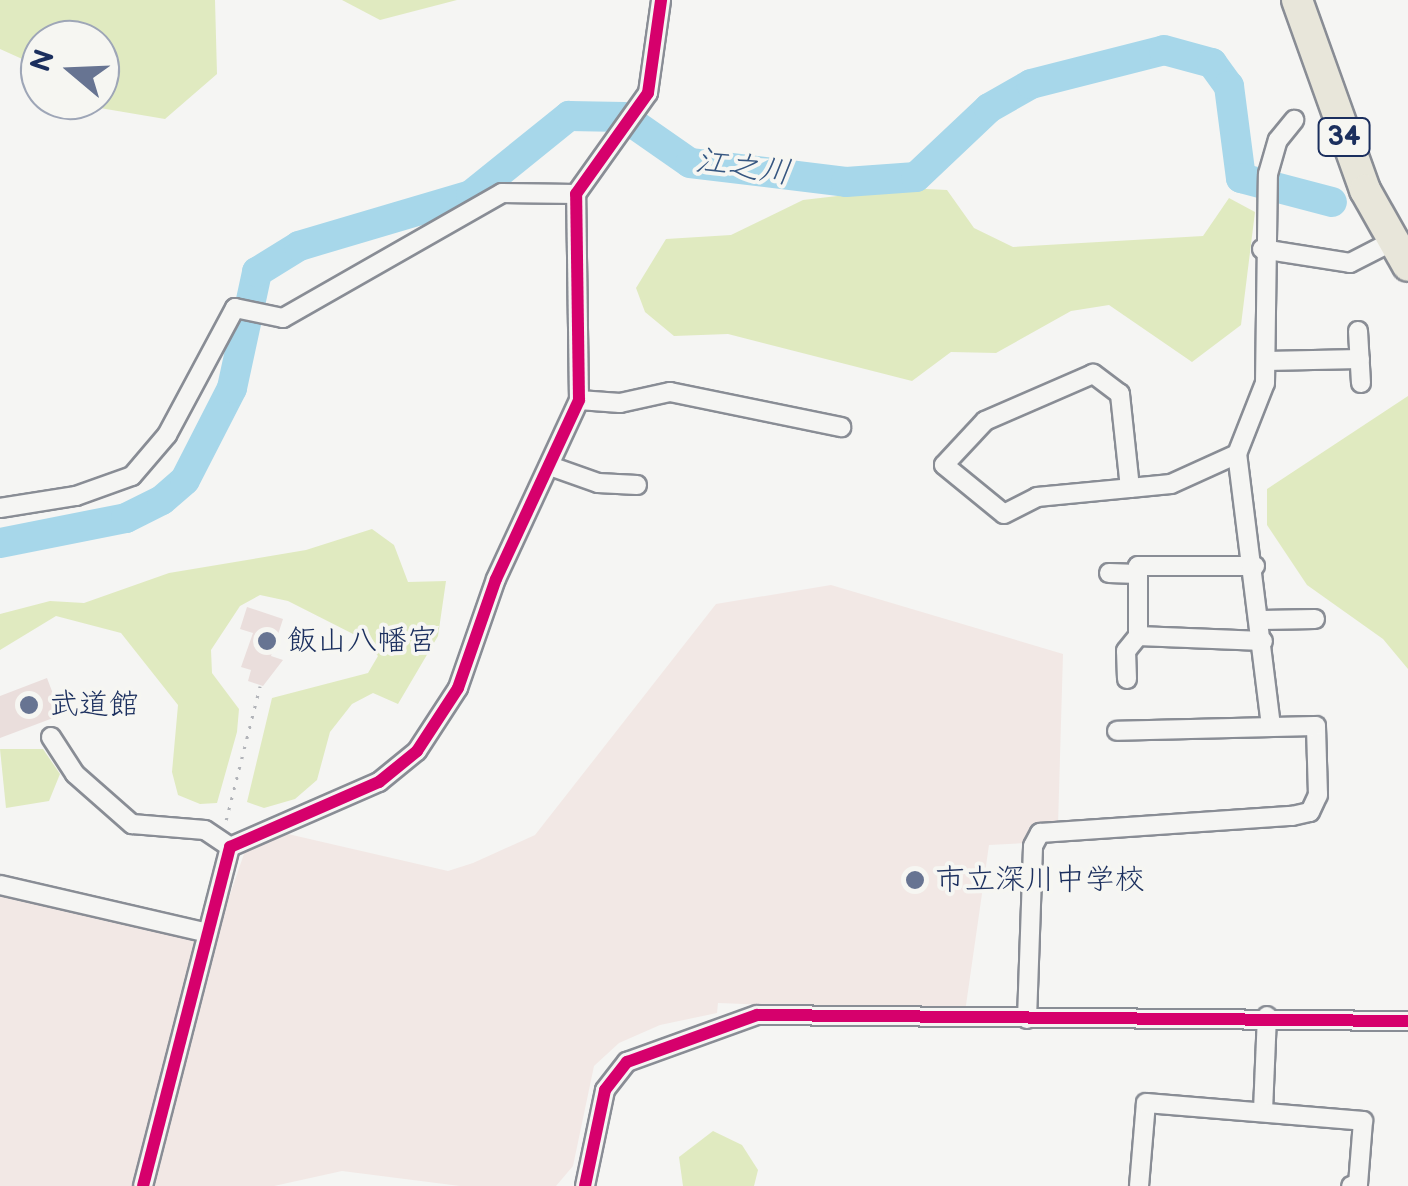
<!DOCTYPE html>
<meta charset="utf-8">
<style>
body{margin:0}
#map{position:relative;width:1408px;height:1186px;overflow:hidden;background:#f5f5f3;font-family:"Balsamiq Sans","Klee One",sans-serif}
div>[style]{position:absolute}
.built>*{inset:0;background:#f2e8e5}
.green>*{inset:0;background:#e0eac0}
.river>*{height:30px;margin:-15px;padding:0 15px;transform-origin:15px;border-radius:15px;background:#a7d7ea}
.building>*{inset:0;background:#eadedc}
.path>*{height:2.5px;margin-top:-1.25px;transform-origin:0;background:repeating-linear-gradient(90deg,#b2b4b9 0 2.5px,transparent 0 10.5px)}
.roads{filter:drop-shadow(2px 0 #898d95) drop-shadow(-2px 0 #898d95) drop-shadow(0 2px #898d95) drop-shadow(0 -2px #898d95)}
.street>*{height:18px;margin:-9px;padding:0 9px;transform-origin:9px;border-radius:9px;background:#f5f5f3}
.primary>*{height:30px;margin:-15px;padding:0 15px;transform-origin:15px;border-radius:15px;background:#e8e6da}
.cycleway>*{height:12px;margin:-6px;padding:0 6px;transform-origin:6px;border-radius:6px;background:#d6006c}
.dots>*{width:28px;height:28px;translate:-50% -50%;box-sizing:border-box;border:5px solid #f6f6f2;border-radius:50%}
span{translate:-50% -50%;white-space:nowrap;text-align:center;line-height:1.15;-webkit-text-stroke:8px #f6f6f2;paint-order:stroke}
.shield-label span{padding:2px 8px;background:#f6f6f2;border:2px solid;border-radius:8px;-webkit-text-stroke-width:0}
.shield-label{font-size:28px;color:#1b2f5e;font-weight:700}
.poi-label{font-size:30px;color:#1b2f5e}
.left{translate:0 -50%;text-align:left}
.water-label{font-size:32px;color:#365680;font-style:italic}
.north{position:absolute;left:20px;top:20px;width:100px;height:100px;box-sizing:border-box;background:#f6f6f2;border:2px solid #9ea6b7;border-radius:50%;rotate:289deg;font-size:28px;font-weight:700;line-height:40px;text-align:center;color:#1b2f5e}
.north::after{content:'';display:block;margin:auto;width:35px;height:45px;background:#677492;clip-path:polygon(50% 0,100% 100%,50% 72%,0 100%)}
</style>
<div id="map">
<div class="built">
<i style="clip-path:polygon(831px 585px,1063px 654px,1058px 826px,1029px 829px,1026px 843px,989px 845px,965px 1012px,718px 1003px,717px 1013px,660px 1025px,619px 1043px,594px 1066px,573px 1166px,556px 1186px,460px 1186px,342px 1171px,274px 1186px,0 1186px,0 893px,213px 944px,247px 845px,275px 831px,448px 871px,473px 863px,535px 835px,716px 604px)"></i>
</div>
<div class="green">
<i style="clip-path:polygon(0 0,215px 0,217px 74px,165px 119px,94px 107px,84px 100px,100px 100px,100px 40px,40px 40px,40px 67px,0 49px)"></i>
<i style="clip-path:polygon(342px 0,457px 0,380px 20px)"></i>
<i style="clip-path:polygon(906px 188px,947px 190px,974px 228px,1013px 247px,1203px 236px,1229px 198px,1255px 212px,1241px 325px,1192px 362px,1109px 305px,1071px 311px,996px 353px,951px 352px,912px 381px,728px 334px,674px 336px,645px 312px,636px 288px,666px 239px,731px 235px,803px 200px)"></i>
<i style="clip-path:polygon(1408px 396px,1408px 669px,1383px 639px,1307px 585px,1267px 525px,1267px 489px)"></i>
<i style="clip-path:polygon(372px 529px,394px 545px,408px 582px,446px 581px,438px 636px,398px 704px,373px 693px,352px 704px,330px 732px,317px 780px,295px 799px,264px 808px,247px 802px,272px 698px,368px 673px,378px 656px,363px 639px,288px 601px,260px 595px,240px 606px,211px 650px,212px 673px,239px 709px,237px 732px,217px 803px,200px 804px,178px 795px,172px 772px,178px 705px,121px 633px,56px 616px,0 650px,0 614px,50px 601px,84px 603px,169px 573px,306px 550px)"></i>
<i style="clip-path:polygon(0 749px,43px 749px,60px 774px,49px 801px,6px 808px)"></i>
<i style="clip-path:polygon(713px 1131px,742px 1145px,758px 1170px,754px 1186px,683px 1186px,679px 1157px)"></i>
</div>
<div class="river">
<i style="left:0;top:543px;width:128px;rotate:-11.2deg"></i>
<i style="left:126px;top:518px;width:40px;rotate:-26.6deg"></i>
<i style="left:162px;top:500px;width:30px;rotate:-41deg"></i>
<i style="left:185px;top:480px;width:103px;rotate:-62.9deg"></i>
<i style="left:232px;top:388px;width:119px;rotate:-77.8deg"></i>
<i style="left:257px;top:272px;width:49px;rotate:-31.8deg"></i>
<i style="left:299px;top:246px;width:179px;rotate:-16.5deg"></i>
<i style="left:471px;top:195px;width:126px;rotate:-38.9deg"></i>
<i style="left:569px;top:116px;width:55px;rotate:1deg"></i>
<i style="left:624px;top:117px;width:80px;rotate:34.9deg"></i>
<i style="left:690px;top:163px;width:157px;rotate:6.9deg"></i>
<i style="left:846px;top:182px;width:70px;rotate:-4.1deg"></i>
<i style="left:916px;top:177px;width:100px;rotate:-43.4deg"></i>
<i style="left:989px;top:108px;width:48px;rotate:-29.7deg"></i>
<i style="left:1031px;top:84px;width:137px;rotate:-14.3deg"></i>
<i style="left:1164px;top:50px;width:50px;rotate:15.2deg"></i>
<i style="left:1212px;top:63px;width:29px;rotate:54deg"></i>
<i style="left:1229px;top:86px;width:93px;rotate:82.6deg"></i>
<i style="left:1241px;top:178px;width:94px;rotate:14.8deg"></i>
</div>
<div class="building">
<i style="clip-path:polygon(247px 607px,283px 619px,271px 656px,283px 660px,263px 686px,248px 681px,251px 670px,241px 667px,253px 633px,240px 629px)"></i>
<i style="clip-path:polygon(47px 678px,61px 715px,0 738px,0 696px)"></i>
</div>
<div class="path">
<i style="left:226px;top:820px;width:138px;rotate:-75.8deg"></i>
</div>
<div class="roads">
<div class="street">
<i style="left:1262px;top:249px;width:89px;rotate:9deg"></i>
<i style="left:1350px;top:263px;width:48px;rotate:-27.1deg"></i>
<i style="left:1358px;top:331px;width:52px;rotate:86.7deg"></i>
<i style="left:1266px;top:361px;width:94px;rotate:-1.2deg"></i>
<i style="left:579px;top:400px;width:41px;rotate:4.2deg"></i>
<i style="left:620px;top:403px;width:51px;rotate:-12.4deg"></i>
<i style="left:670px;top:392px;width:175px;rotate:11.6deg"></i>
<i style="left:550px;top:466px;width:51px;rotate:19.5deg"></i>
<i style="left:598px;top:483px;width:39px;rotate:3deg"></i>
<i style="left:1130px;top:488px;width:95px;rotate:-96.1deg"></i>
<i style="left:1120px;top:394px;width:34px;rotate:-143deg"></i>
<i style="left:1093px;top:374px;width:118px;rotate:156.5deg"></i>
<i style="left:985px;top:421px;width:60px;rotate:133deg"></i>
<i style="left:944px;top:465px;width:77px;rotate:39.2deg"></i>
<i style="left:1004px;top:514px;width:37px;rotate:-27deg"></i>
<i style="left:1037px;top:497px;width:93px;rotate:-5.5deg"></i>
<i style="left:1130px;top:488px;width:41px;rotate:-5.6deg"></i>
<i style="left:1171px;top:484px;width:72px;rotate:-24.4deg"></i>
<i style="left:0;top:508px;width:77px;rotate:-9deg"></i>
<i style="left:76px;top:496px;width:59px;rotate:-19.7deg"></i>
<i style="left:132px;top:476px;width:54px;rotate:-49.5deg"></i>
<i style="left:167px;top:435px;width:144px;rotate:-61.8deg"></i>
<i style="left:235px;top:308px;width:49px;rotate:11.8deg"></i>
<i style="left:283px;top:318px;width:252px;rotate:-29.7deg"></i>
<i style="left:502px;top:193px;width:74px;rotate:0.8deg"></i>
<i style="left:1255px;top:566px;width:117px;rotate:180deg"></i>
<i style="left:1138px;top:566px;width:70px;rotate:90deg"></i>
<i style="left:1138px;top:636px;width:125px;rotate:2.3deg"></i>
<i style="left:1109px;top:573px;width:29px;rotate:2deg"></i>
<i style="left:1261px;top:620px;width:54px;rotate:-1.1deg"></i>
<i style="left:1127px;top:679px;width:28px;rotate:-92deg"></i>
<i style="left:1126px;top:651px;width:19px;rotate:-51deg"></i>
<i style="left:1271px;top:726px;width:274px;rotate:-97.1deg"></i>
<i style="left:1237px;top:454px;width:76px;rotate:-68.5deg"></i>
<i style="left:1265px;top:383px;width:209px;rotate:-89.2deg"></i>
<i style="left:1268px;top:174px;width:35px;rotate:-74deg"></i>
<i style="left:1278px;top:140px;width:26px;rotate:-51deg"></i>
<i style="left:51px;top:737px;width:44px;rotate:57deg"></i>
<i style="left:75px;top:774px;width:76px;rotate:41.3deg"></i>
<i style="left:132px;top:824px;width:73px;rotate:4.7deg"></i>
<i style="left:205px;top:830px;width:30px;rotate:34deg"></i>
<i style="left:0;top:885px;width:209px;rotate:13deg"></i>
<i style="left:1027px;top:1019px;width:173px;rotate:-88deg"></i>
<i style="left:1033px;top:846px;width:15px;rotate:-62deg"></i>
<i style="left:1040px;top:833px;width:253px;rotate:-3.9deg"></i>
<i style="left:1292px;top:816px;width:18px;rotate:-13deg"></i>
<i style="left:1310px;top:812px;width:19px;rotate:-65deg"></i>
<i style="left:1318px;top:795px;width:69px;rotate:-91.7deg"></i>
<i style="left:1316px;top:726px;width:199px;rotate:178.6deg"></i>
<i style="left:1263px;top:1111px;width:95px;rotate:-87.6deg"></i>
<i style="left:143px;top:1186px;width:350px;rotate:-75.6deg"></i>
<i style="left:230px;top:847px;width:163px;rotate:-23.6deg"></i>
<i style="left:379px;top:782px;width:49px;rotate:-39.2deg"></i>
<i style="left:417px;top:751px;width:75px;rotate:-56.9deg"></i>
<i style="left:458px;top:688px;width:115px;rotate:-70.8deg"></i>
<i style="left:496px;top:579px;width:197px;rotate:-65.1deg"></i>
<i style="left:579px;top:400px;width:206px;rotate:-90.8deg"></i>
<i style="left:576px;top:194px;width:124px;rotate:-54.5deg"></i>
<i style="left:648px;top:93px;width:94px;rotate:-82deg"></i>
<i style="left:585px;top:1186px;width:98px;rotate:-78.2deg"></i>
<i style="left:605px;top:1090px;width:36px;rotate:-52deg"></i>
<i style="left:627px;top:1062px;width:138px;rotate:-19.9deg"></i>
<i style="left:757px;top:1015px;width:651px;rotate:0.53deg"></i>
<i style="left:1139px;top:1186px;width:83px;rotate:-85.2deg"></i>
<i style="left:1146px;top:1103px;width:218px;rotate:4.7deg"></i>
<i style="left:1363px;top:1121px;width:63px;rotate:94.5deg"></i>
<i style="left:1358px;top:1184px;width:7px;rotate:164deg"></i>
</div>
<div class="primary">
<i style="left:1297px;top:0;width:202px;rotate:70.3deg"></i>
<i style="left:1365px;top:190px;width:87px;rotate:60.5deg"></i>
</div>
</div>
<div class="cycleway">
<i style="left:143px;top:1186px;width:350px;rotate:-75.6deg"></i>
<i style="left:230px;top:847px;width:163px;rotate:-23.6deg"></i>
<i style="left:379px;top:782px;width:49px;rotate:-39.2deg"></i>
<i style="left:417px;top:751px;width:75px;rotate:-56.9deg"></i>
<i style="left:458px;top:688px;width:115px;rotate:-70.8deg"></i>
<i style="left:496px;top:579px;width:197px;rotate:-65.1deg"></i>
<i style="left:579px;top:400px;width:206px;rotate:-90.8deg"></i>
<i style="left:576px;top:194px;width:124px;rotate:-54.5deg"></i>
<i style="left:648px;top:93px;width:94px;rotate:-82deg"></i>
<i style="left:585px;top:1186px;width:98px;rotate:-78.2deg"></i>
<i style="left:605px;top:1090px;width:36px;rotate:-52deg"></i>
<i style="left:627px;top:1062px;width:138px;rotate:-19.9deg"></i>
<i style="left:757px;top:1015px;width:651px;rotate:0.53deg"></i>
</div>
<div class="dots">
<i style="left:267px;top:641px;background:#677492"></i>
<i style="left:29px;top:705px;background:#677492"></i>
<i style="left:915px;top:880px;background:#677492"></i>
</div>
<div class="shield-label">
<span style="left:1344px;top:137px">34</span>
</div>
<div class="poi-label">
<span class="left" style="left:287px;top:641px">飯山八幡宮</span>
<span class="left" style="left:49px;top:705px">武道館</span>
<span class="left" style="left:935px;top:880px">市立深川中学校</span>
</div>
<div class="water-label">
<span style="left:743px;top:168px;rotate:8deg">江之川</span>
</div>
<div class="north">N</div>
</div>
